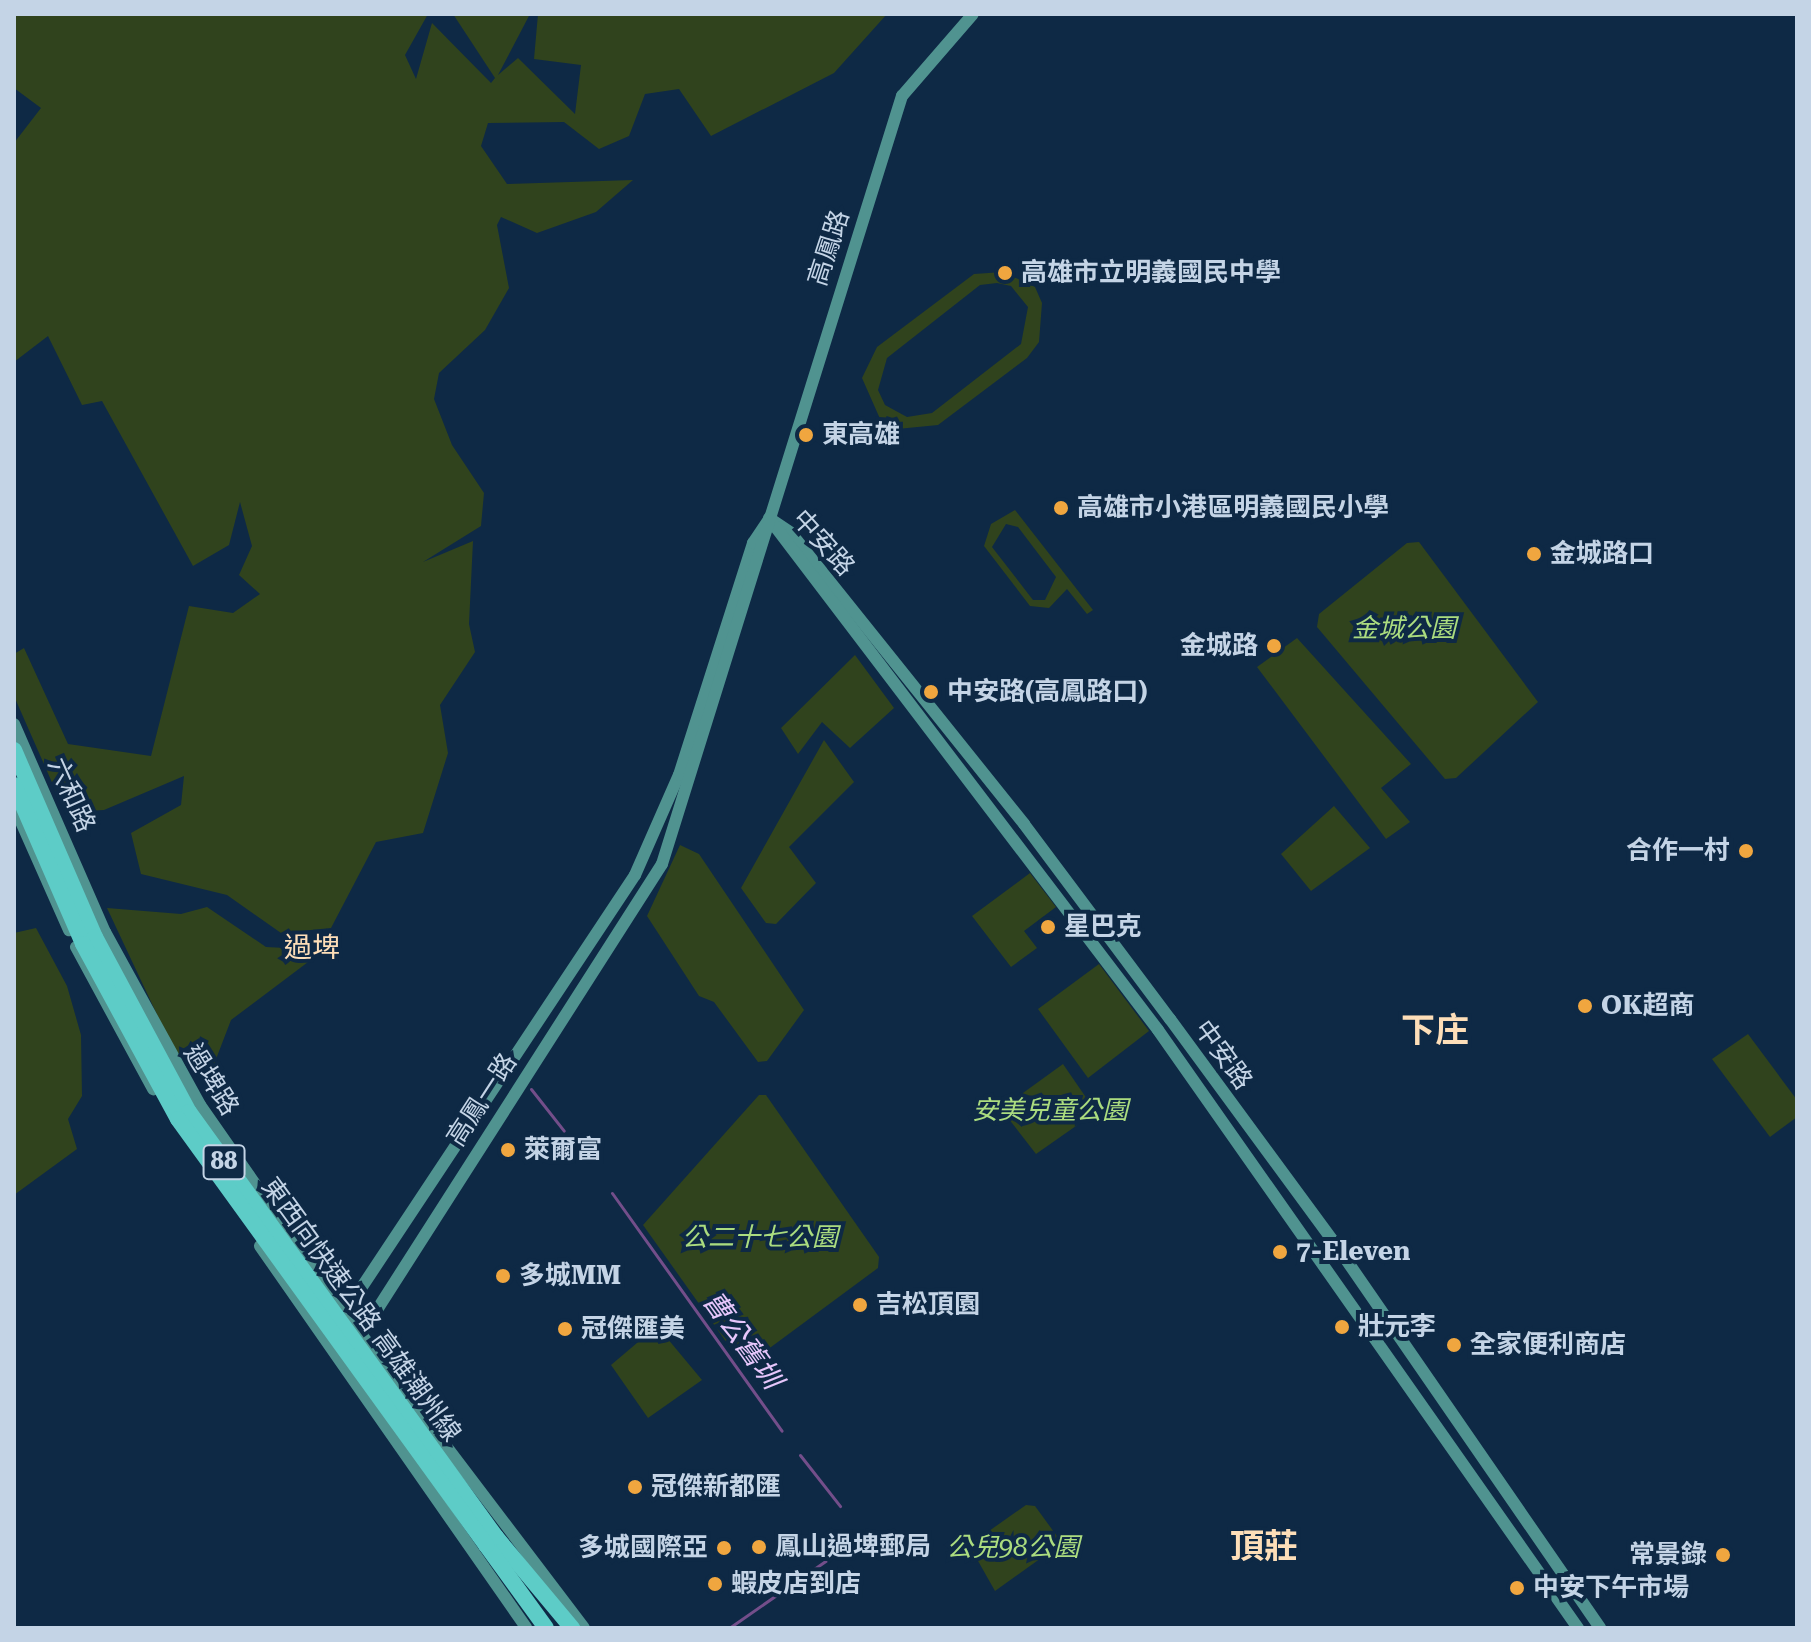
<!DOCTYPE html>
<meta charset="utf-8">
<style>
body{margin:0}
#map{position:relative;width:1811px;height:1642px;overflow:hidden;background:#0e2945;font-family:"Roboto Serif","Noto Sans TC",serif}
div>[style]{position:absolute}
.green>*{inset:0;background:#30431d}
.stream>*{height:3px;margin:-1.5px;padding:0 1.5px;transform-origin:1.5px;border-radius:1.5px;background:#734e8a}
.secondary>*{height:12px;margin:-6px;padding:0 6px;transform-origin:6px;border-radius:6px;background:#509390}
.highway>*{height:16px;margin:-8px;padding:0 8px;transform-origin:8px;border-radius:8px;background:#5dccc7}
.highway-bridge>*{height:16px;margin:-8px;padding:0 8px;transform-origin:8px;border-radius:8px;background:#5dccc7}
.dots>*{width:22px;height:22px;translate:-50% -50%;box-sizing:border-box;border:4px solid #0e2945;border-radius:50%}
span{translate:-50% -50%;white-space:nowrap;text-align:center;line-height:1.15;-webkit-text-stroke:8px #0e2945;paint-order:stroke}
.shield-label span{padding:2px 6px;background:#0e2945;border:2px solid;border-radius:6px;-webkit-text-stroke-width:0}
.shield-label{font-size:24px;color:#c4d4e6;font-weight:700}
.street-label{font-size:26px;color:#c4d4e6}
.poi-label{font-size:26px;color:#c4d4e6;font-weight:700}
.left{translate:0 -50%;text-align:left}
.right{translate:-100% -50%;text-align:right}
.park-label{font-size:26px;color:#abdc7f;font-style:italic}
.neighbourhood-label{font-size:28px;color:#fddeb8}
.water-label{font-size:28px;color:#e6c6fb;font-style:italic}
.district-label{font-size:34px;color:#fddeb8;font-weight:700}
.frame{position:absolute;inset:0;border:16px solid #c4d4e6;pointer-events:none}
</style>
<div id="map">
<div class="green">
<i style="clip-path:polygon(14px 14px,428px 14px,405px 55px,416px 79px,432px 23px,491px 83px,495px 78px,453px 14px,530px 14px,498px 75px,518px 58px,575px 114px,581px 65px,534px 59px,538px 14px,887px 14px,834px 73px,711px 136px,679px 89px,645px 94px,629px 136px,599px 149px,564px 122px,488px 123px,481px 146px,507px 184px,633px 180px,596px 212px,537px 233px,501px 217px,497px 225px,509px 288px,485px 330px,439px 373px,434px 399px,452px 445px,484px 493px,481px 526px,423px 562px,473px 541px,469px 624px,475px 652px,440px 705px,448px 753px,423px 833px,376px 842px,331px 928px,281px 933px,227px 895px,141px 874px,131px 833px,181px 805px,184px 776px,104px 810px,65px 812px,14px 696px,14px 654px,24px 648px,68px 744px,151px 756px,189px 606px,233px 613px,260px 594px,239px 575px,252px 546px,240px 502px,229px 545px,193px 566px,102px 401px,82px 405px,48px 336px,14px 362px,14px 143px,41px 108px,14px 88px)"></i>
<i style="clip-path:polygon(evenodd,1003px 272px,1035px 287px,1042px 303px,1039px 342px,1027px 358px,938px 425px,897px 429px,881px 421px,862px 378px,877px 347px,974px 274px,1003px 272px,997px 283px,1011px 286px,1028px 307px,1021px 344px,932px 413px,907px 417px,885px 405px,878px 390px,887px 358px,980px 285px,997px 283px)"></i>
<i style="clip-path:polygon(evenodd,1015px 510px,1093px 610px,1087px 614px,1067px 589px,1049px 608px,1030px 606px,984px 546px,991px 524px,1015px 510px,1006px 524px,1018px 527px,1056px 577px,1045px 600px,1033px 600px,992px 547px,1006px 524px)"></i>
<i style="clip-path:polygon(1419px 542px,1538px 702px,1456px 778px,1445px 779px,1317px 627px,1319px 614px,1407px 543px)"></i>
<i style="clip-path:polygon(1297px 638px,1411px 764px,1381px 788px,1410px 822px,1386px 839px,1257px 667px)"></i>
<i style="clip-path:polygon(855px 655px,894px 708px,850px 748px,822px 722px,798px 754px,781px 728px)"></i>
<i style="clip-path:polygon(824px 740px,854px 782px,789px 847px,816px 883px,776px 924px,766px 923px,741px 888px)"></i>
<i style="clip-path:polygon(1334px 806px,1370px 848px,1311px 891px,1281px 854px)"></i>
<i style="clip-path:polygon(680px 845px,699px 854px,804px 1010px,767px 1061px,758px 1062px,714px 1002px,699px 996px,647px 916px)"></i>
<i style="clip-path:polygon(1030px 873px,1056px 907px,1024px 931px,1037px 948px,1011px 967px,972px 916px)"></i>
<i style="clip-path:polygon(207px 907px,266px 947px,324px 950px,231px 1020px,213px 1067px,197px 1051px,176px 1055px,107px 908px,181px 914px)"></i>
<i style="clip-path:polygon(36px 928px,67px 986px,81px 1035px,82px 1096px,68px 1119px,77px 1149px,14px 1195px,14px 933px)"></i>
<i style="clip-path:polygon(1099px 964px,1149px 1031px,1088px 1078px,1038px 1009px)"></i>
<i style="clip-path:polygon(1748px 1034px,1797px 1100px,1797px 1117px,1770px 1137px,1712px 1059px)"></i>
<i style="clip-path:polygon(1063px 1064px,1096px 1112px,1036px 1154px,1001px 1109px)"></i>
<i style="clip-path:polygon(759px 1095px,766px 1095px,879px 1257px,878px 1268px,744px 1367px,643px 1225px)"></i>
<i style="clip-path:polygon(657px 1326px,702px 1380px,648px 1418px,611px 1365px)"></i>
<i style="clip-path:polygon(1026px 1505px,1035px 1506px,1062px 1543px,995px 1591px,969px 1545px)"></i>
</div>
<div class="stream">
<i style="left:531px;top:1089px;width:53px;rotate:51.8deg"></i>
<i style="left:612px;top:1193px;width:292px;rotate:54.5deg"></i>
<i style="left:800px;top:1455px;width:65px;rotate:51.9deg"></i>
<i style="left:729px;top:1628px;width:131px;rotate:-34.8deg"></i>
</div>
<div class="secondary">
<i style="left:769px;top:518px;width:27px;rotate:34deg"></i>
<i style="left:791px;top:533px;width:373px;rotate:51.3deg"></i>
<i style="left:1024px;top:824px;width:244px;rotate:53.2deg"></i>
<i style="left:1170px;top:1019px;width:280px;rotate:53.7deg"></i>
<i style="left:1336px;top:1245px;width:465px;rotate:55.4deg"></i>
<i style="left:771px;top:521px;width:639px;rotate:52.75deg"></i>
<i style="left:1158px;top:1030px;width:731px;rotate:54.92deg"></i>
<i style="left:14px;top:724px;width:227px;rotate:66.4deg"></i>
<i style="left:105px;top:932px;width:197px;rotate:61.2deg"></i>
<i style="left:200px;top:1105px;width:254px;rotate:55.1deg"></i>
<i style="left:345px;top:1313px;width:395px;rotate:52.8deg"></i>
<i style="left:14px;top:806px;width:136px;rotate:66.1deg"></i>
<i style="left:76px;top:947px;width:162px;rotate:61.5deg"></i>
<i style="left:260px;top:1246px;width:465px;rotate:55.1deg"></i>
<i style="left:342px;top:1317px;width:530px;rotate:-56.46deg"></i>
<i style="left:635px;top:875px;width:109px;rotate:-66.3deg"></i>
<i style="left:679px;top:775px;width:244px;rotate:-72.3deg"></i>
<i style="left:753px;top:543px;width:27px;rotate:-56deg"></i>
<i style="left:343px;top:1363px;width:592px;rotate:-57.41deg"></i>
<i style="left:662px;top:864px;width:805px;rotate:-72.65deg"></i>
<i style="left:902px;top:96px;width:108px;rotate:-49.1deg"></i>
</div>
<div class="highway">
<i style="left:496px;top:1537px;width:119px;rotate:50.1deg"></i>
<i style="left:486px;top:1545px;width:102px;rotate:54.1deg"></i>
</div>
<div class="highway-bridge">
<i style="left:14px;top:750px;width:204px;rotate:66.6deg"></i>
<i style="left:95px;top:937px;width:199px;rotate:61.8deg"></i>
<i style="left:189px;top:1112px;width:524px;rotate:54.16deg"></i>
<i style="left:14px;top:785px;width:173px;rotate:66.5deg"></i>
<i style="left:83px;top:944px;width:199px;rotate:61.5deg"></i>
<i style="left:178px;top:1119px;width:526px;rotate:54.13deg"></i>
</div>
<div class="dots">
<i style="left:1005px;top:273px;background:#f0a63f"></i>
<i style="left:806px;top:435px;background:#f0a63f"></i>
<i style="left:1061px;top:508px;background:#f0a63f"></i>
<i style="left:1534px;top:554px;background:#f0a63f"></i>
<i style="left:1274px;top:646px;background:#f0a63f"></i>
<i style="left:931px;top:692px;background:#f0a63f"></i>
<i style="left:1746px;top:851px;background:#f0a63f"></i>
<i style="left:1048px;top:927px;background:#f0a63f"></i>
<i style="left:1585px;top:1006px;background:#f0a63f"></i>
<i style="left:508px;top:1150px;background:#f0a63f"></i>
<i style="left:1280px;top:1252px;background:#f0a63f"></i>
<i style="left:503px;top:1276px;background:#f0a63f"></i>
<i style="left:860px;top:1305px;background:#f0a63f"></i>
<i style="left:1342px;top:1327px;background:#f0a63f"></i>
<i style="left:565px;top:1329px;background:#f0a63f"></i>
<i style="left:1454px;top:1345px;background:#f0a63f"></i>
<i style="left:635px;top:1487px;background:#f0a63f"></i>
<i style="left:759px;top:1547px;background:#f0a63f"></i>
<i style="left:724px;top:1548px;background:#f0a63f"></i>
<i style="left:1723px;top:1555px;background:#f0a63f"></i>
<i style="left:715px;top:1584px;background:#f0a63f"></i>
<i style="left:1517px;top:1588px;background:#f0a63f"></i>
</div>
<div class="shield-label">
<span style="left:224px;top:1162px">88</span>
</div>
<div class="street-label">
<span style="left:829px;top:248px;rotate:-72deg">高鳳路</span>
<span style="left:823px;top:543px;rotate:48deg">中安路</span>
<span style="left:71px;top:795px;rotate:66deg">六和路</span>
<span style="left:1223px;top:1055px;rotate:54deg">中安路</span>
<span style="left:211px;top:1080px;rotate:58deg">過埤路</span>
<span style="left:482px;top:1100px;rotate:-57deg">高鳳一路</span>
<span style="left:361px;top:1310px;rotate:54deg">東西向快速公路 高雄潮州線</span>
</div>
<div class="poi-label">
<span class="left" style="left:1021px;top:273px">高雄市立明義國民中學</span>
<span class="left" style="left:822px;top:435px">東高雄</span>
<span class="left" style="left:1077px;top:508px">高雄市小港區明義國民小學</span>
<span class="left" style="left:1550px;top:554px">金城路口</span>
<span class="right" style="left:1258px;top:646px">金城路</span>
<span class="left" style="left:947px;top:692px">中安路(高鳳路口)</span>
<span class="right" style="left:1730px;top:851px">合作一村</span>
<span class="left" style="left:1064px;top:927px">星巴克</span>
<span class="left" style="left:1601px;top:1006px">OK超商</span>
<span class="left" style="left:524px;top:1150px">萊爾富</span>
<span class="left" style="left:1296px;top:1252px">7-Eleven</span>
<span class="left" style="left:519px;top:1276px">多城MM</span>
<span class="left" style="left:876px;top:1305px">吉松頂園</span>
<span class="left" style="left:1358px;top:1327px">壯元李</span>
<span class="left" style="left:581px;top:1329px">冠傑匯美</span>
<span class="left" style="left:1470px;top:1345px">全家便利商店</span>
<span class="left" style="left:651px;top:1487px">冠傑新都匯</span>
<span class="left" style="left:775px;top:1547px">鳳山過埤郵局</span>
<span class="right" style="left:708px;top:1548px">多城國際亞</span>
<span class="right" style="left:1707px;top:1555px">常景錄</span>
<span class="left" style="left:731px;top:1584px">蝦皮店到店</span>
<span class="left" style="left:1533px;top:1588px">中安下午市場</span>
</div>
<div class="park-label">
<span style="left:1404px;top:629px">金城公園</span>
<span style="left:1050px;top:1111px">安美兒童公園</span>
<span style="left:760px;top:1238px">公二十七公園</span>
<span style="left:1013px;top:1548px">公兒98公園</span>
</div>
<div class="neighbourhood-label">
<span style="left:312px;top:948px">過埤</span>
</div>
<div class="water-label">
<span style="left:742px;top:1340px;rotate:54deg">曹公舊圳</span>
</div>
<div class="district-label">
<span style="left:1435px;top:1031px">下庄</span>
<span style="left:1264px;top:1547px">頂莊</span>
</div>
<div class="frame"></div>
</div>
